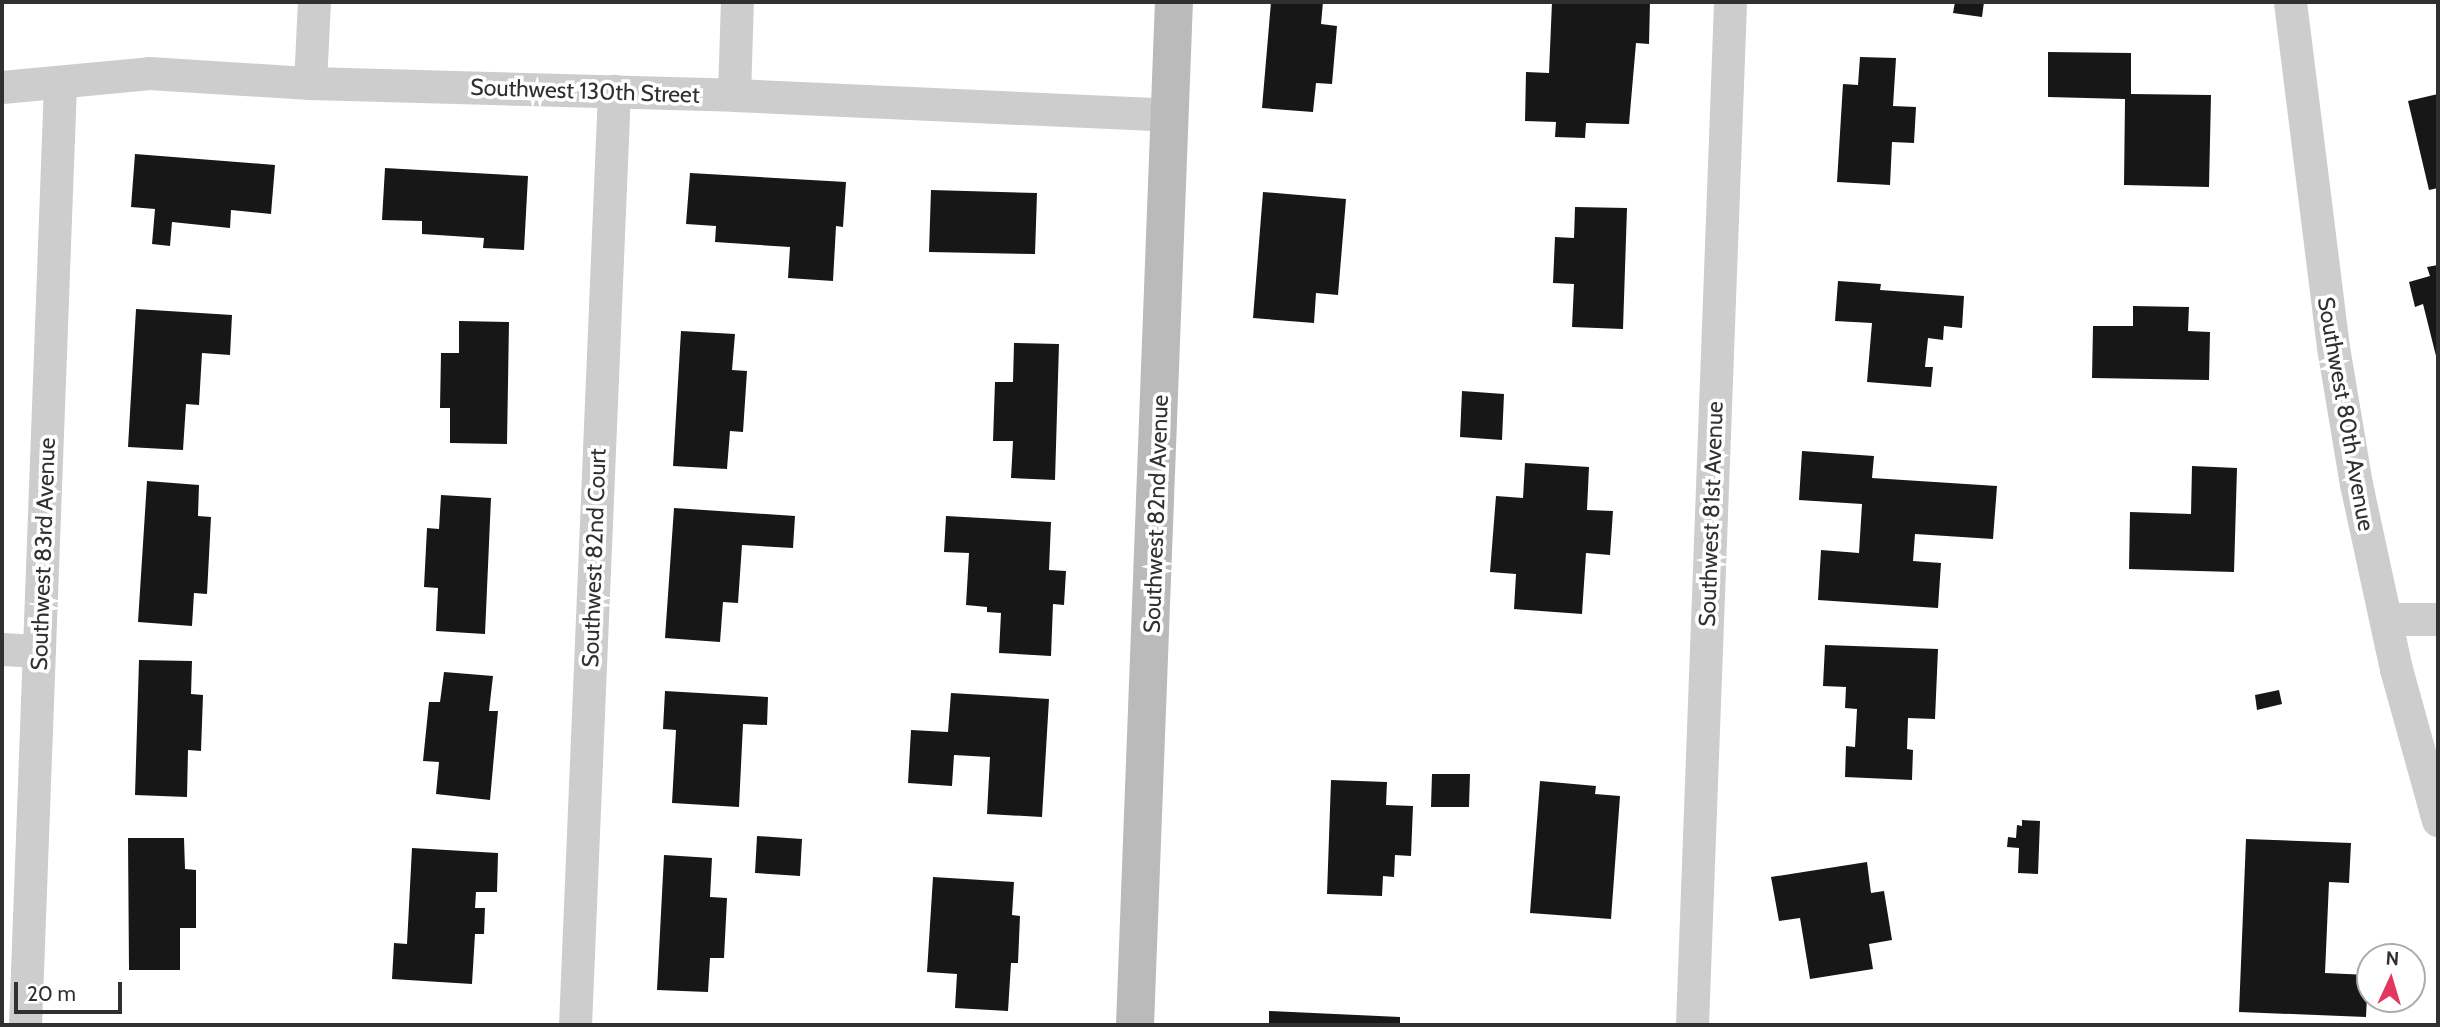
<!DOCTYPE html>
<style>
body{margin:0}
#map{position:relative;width:2440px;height:1027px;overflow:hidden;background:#fff;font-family:Cabin,sans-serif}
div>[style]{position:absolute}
.building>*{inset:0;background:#171717}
.street>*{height:33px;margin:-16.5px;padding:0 16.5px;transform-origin:16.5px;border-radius:16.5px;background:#cdcdcd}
.secondary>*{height:38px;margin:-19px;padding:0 19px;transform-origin:19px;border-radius:19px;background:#bababa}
span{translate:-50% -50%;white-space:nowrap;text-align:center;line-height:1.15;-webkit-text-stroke:7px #fff;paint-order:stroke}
.street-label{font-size:23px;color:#303030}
.frame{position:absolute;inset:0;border:4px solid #303030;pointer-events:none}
.north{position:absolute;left:2356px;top:943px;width:70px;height:70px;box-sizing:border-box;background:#fff;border:2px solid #acacac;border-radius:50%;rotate:4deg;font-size:19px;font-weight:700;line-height:28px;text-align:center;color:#303030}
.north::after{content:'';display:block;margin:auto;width:24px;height:32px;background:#e23760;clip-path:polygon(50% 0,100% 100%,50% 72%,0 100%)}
.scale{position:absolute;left:14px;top:982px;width:108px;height:32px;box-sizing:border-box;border:4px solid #303030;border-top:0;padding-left:9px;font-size:21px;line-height:24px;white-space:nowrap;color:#303030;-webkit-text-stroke:5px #fff;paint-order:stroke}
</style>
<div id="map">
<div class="building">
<i style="clip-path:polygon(1271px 2px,1323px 2px,1321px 24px,1337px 26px,1332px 84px,1316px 83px,1313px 112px,1262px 108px)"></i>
<i style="clip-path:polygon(1552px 2px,1650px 2px,1649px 44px,1636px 43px,1629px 124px,1586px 123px,1585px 138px,1555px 137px,1556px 122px,1525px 121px,1526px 72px,1549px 73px)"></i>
<i style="clip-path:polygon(1955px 2px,1984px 2px,1982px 17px,1953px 13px)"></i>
<i style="clip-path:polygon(2048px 52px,2131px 53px,2131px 94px,2211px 95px,2209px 187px,2124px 185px,2125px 99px,2048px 97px)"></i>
<i style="clip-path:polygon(1860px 57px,1896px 58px,1893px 106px,1916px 107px,1914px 143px,1892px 142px,1890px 185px,1837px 182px,1843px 84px,1858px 85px)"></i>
<i style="clip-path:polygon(2438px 94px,2438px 188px,2429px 190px,2408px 101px)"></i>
<i style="clip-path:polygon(135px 154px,275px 165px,271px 214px,231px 210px,230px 228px,172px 222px,170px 246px,152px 244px,155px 209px,131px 207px)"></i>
<i style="clip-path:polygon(385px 168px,528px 176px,524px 250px,483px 248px,484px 238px,422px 234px,422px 221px,382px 220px)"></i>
<i style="clip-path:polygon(690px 173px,846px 182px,843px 227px,836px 226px,833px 281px,788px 278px,790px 247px,715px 242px,716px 226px,686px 224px)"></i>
<i style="clip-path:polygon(931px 190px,1037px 193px,1035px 254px,929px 252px)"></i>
<i style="clip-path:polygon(1263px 192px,1346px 199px,1338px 295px,1316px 293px,1314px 323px,1253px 318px)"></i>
<i style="clip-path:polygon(1575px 207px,1627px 208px,1623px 329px,1572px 327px,1574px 284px,1553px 283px,1555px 237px,1574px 238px)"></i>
<i style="clip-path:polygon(2438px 265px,2438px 360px,2437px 360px,2423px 304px,2415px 307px,2409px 282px,2430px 276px,2427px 267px)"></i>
<i style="clip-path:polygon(1838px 281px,1881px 284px,1880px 290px,1964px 296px,1962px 328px,1944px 326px,1943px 340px,1928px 338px,1925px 367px,1933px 367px,1931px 387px,1867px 382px,1872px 323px,1835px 321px)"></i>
<i style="clip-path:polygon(2133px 306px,2189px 307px,2188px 331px,2210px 332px,2209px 380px,2092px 378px,2093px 326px,2133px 326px)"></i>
<i style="clip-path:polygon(136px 309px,232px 315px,230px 355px,202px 353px,199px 405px,186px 404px,183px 450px,128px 447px)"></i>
<i style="clip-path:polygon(459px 321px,509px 322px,507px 444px,450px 443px,450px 408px,440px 408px,441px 353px,459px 353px)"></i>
<i style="clip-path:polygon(681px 331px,735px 334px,732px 370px,747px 371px,743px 432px,730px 431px,727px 469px,673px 466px)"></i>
<i style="clip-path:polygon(1014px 343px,1059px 344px,1055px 480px,1011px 478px,1013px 441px,993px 441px,995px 382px,1013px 382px)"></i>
<i style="clip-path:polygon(1462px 391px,1504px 394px,1502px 440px,1460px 437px)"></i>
<i style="clip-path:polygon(1802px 451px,1874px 456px,1872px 478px,1997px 486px,1993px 539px,1915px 534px,1913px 561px,1941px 563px,1938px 608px,1818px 600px,1821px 550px,1859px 553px,1862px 504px,1799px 500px)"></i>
<i style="clip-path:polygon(1525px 463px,1589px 467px,1587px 510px,1613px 511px,1610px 555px,1586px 553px,1582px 614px,1514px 609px,1516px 574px,1490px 572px,1496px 496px,1523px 498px)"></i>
<i style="clip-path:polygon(2192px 466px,2237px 468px,2234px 572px,2129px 569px,2130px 512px,2191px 514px)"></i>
<i style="clip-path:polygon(147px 481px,199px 485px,198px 516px,211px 517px,207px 594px,194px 593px,192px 626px,138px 622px)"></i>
<i style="clip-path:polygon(441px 495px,491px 498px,485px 634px,436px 631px,438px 588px,424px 587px,427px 528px,439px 529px)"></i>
<i style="clip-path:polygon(674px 508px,795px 516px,793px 548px,742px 545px,738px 603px,723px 602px,720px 642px,665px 638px)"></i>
<i style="clip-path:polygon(946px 516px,1051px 522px,1049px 570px,1066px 571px,1064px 605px,1053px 604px,1051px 656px,999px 653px,1001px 613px,987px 612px,987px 607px,966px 605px,969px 553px,944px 552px)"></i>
<i style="clip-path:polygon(1825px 645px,1938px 649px,1935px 719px,1908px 718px,1907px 749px,1913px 750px,1912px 780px,1845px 777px,1846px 746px,1855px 747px,1857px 709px,1845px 708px,1846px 687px,1823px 686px)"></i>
<i style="clip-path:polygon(139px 660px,192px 661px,191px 694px,203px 695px,201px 751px,188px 750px,187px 797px,135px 795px)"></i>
<i style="clip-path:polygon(444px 672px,493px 676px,489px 711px,498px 711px,490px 800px,436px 794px,439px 762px,423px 761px,429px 702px,440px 702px)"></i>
<i style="clip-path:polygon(2279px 690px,2282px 704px,2257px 710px,2255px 695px)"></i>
<i style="clip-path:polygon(665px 691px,768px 697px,767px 725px,743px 724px,739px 807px,672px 803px,676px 730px,663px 729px)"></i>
<i style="clip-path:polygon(951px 693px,1049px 699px,1042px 817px,987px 814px,990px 757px,954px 755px,952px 786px,908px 783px,911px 730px,948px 732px)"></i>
<i style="clip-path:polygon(1432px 774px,1470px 774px,1469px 807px,1431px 807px)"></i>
<i style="clip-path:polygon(1331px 780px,1387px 782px,1386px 805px,1413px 806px,1411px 856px,1395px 855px,1394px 877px,1383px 876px,1382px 896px,1327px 894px)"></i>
<i style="clip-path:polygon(1540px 781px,1596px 786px,1595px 794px,1620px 796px,1611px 919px,1530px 913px)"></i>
<i style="clip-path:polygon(2022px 820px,2040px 821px,2038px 874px,2018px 873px,2019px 848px,2007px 847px,2008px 837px,2016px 838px,2017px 825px,2022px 826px)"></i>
<i style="clip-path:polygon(757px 836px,802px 839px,800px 876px,755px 873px)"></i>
<i style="clip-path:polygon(128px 838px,184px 838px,185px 869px,196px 870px,196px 928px,180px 928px,180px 970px,129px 970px)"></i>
<i style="clip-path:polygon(2246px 839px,2351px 843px,2349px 883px,2329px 882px,2325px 973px,2368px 975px,2366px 1017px,2239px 1012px)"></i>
<i style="clip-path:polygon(412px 848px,498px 853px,497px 892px,476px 892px,475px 908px,485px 908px,484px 934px,475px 934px,472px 984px,392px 979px,394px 943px,407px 944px)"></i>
<i style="clip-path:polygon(664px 855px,712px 858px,710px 897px,727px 898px,724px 958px,710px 958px,708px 992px,657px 990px)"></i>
<i style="clip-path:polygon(1867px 862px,1871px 893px,1884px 891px,1892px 940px,1869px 944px,1873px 969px,1810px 979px,1800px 918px,1779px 921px,1771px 877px)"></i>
<i style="clip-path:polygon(933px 877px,1014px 882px,1012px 915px,1020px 916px,1018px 963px,1011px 963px,1008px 1011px,955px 1008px,957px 974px,927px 972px)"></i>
<i style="clip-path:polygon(1269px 1011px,1400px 1017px,1400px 1025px,1269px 1025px)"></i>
</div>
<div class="street">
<i style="left:2290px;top:2px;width:348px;rotate:82.9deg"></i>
<i style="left:2333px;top:347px;width:139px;rotate:80.5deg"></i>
<i style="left:2356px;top:484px;width:189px;rotate:77.8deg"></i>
<i style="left:2396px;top:669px;width:157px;rotate:74.5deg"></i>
<i style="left:310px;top:83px;width:81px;rotate:-87.2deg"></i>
<i style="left:2px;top:87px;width:148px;rotate:-5.4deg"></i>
<i style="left:149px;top:73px;width:161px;rotate:3.6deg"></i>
<i style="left:310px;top:83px;width:424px;rotate:1.6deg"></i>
<i style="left:734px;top:95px;width:436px;rotate:2.6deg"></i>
<i style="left:734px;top:95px;width:93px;rotate:-88.2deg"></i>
<i style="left:2386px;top:619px;width:52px"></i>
<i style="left:2px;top:649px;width:37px;rotate:3deg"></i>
<i style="left:25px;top:1025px;width:944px;rotate:-87.87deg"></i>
<i style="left:575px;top:1025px;width:935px;rotate:-87.61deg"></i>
<i style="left:1692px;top:1025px;width:1024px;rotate:-87.87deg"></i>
</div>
<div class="secondary">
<i style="left:1135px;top:1025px;width:1024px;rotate:-87.82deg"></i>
</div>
<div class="street-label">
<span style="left:585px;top:91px;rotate:2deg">Southwest 130th Street</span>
<span style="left:2346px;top:414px;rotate:80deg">Southwest 80th Avenue</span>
<span style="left:1156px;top:514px;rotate:-88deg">Southwest 82nd Avenue</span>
<span style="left:1711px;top:514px;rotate:-88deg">Southwest 81st Avenue</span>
<span style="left:43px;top:554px;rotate:-88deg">Southwest 83rd Avenue</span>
<span style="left:594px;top:558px;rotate:-88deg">Southwest 82nd Court</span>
</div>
<div class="frame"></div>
<div class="north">N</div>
<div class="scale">20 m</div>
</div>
